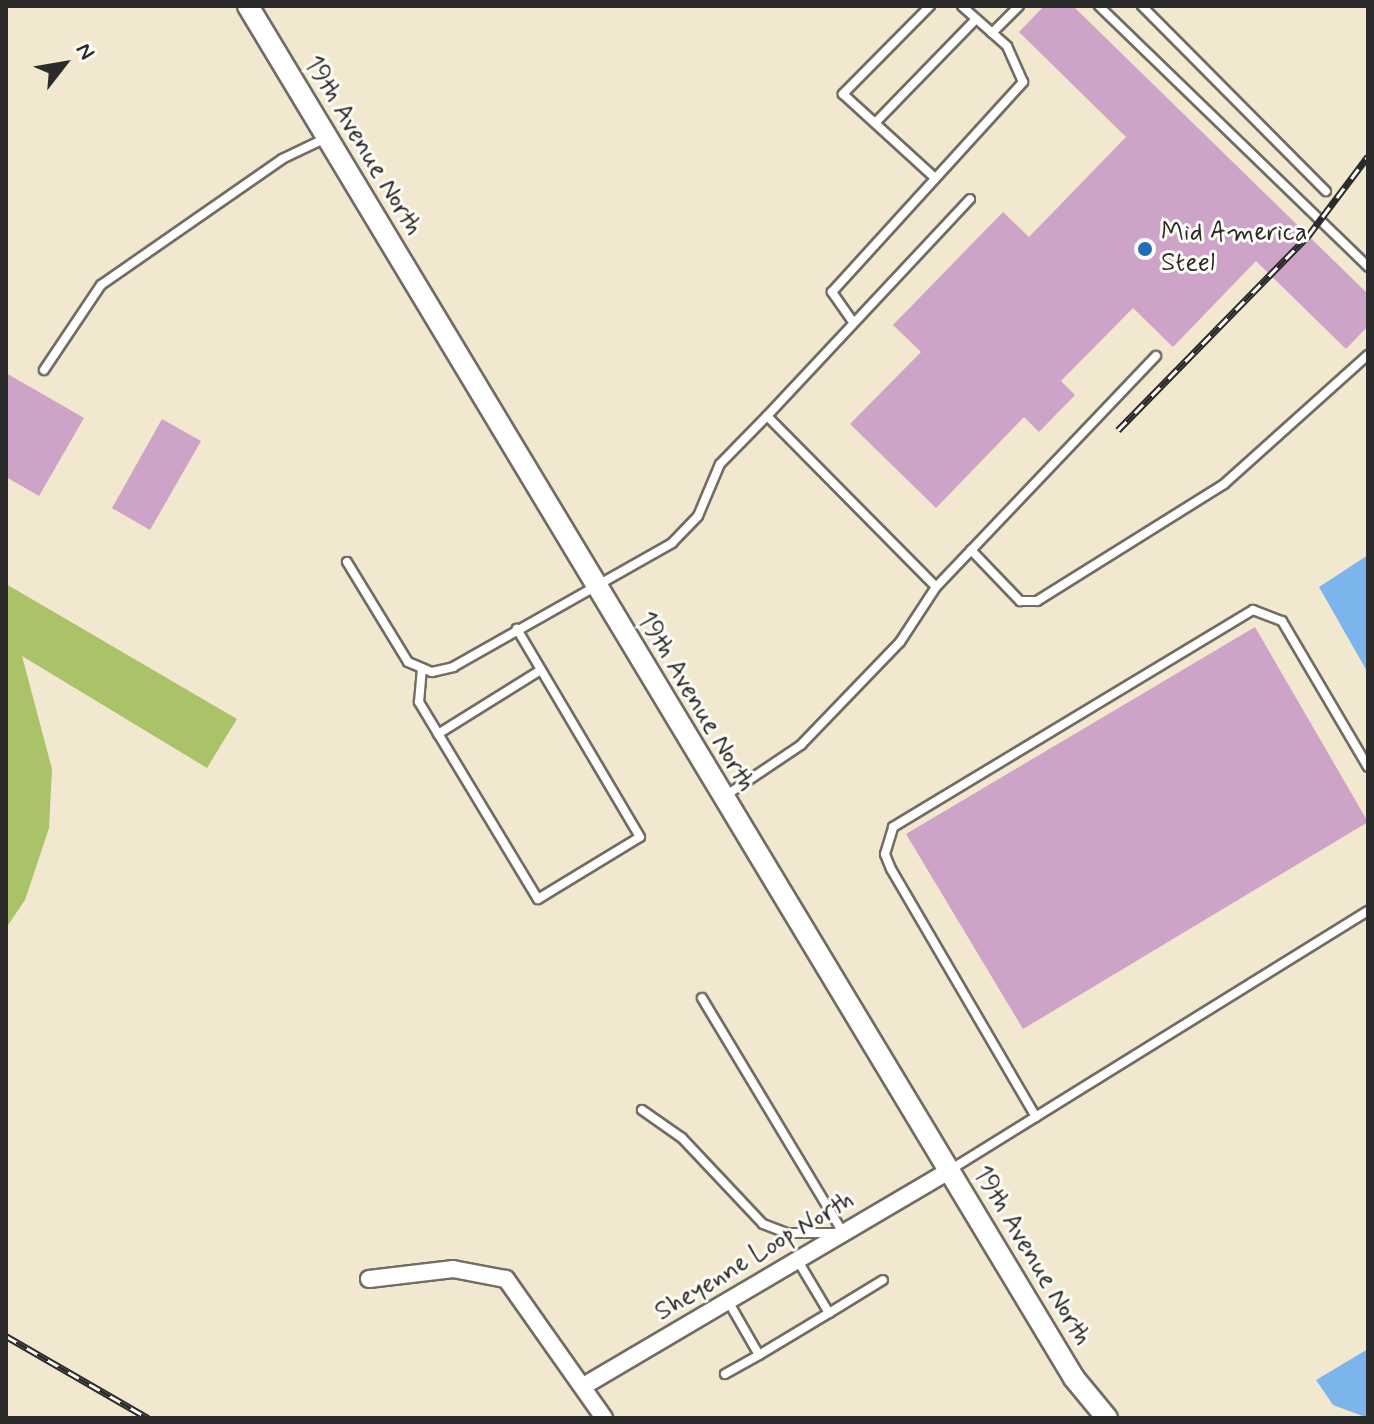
<!DOCTYPE html>
<style>
body{margin:0}
#map{position:relative;width:1374px;height:1424px;overflow:hidden;background:#f2e8d0;font-family:Mynerve,sans-serif}
div>[style]{position:absolute}
.green>*{inset:0;background:#abc368}
.water>*{inset:0;background:#7cb5ec}
.building>*{inset:0;background:#cea3c8}
.roads{filter:drop-shadow(2px 0 #716d65) drop-shadow(-2px 0 #716d65) drop-shadow(0 2px #716d65) drop-shadow(0 -2px #716d65)}
.service>*{height:8px;margin:-4px;padding:0 4px;transform-origin:4px;border-radius:4px;background:#fff}
.minor>*{height:16px;margin:-8px;padding:0 8px;transform-origin:8px;border-radius:8px;background:#fff}
.tertiary>*{height:20px;margin:-10px;padding:0 10px;transform-origin:10px;border-radius:10px;background:#fff}
.rail>*{height:7px;margin-top:-3.5px;transform-origin:0;background:repeating-linear-gradient(90deg,#fdfcf7 0 12px,#2b2b2b 0 24px);box-sizing:border-box;border-block:2px solid #2b2b2b}
.dots>*{width:22px;height:22px;translate:-50% -50%;box-sizing:border-box;border:4px solid #fdfcf7;border-radius:50%}
span{translate:-50% -50%;white-space:nowrap;text-align:center;line-height:1.15;-webkit-text-stroke:6px #fdfcf7;paint-order:stroke}
.street-label{font-size:26px;color:#2b2b2b}
.poi-label{font-size:26px;color:#2b2b2b}
.left{translate:0 -50%;text-align:left}
.frame{position:absolute;inset:0;border:8px solid #2b2b2b;pointer-events:none}
.north{position:absolute;left:24px;top:24px;width:80px;height:80px;-webkit-text-stroke:6px #fdfcf7;paint-order:stroke;rotate:59deg;font-size:22px;font-weight:700;line-height:32px;text-align:center;color:#2b2b2b}
.north::after{content:'';display:block;margin:auto;width:28px;height:36px;background:#2b2b2b;clip-path:polygon(50% 0,100% 100%,50% 72%,0 100%)}
</style>
<div id="map">
<div class="green">
<i style="clip-path:polygon(6px 584px,237px 719px,207px 768px,22px 656px,52px 769px,49px 828px,25px 900px,6px 928px)"></i>
</div>
<div class="water">
<i style="clip-path:polygon(1368px 555px,1368px 673px,1319px 587px)"></i>
<i style="clip-path:polygon(1368px 1349px,1368px 1418px,1333px 1405px,1316px 1380px)"></i>
</div>
<div class="building">
<i style="clip-path:polygon(1044px 6px,1073px 6px,1368px 294px,1368px 326px,1346px 349px,1256px 261px,1173px 347px,1133px 308px,1061px 381px,1075px 395px,1039px 432px,1024px 417px,936px 508px,850px 424px,921px 352px,893px 325px,1003px 212px,1029px 237px,1126px 137px,1019px 32px)"></i>
<i style="clip-path:polygon(6px 373px,84px 418px,39px 496px,6px 477px)"></i>
<i style="clip-path:polygon(162px 419px,201px 441px,150px 530px,112px 508px)"></i>
<i style="clip-path:polygon(1255px 627px,1368px 822px,1023px 1029px,906px 834px)"></i>
</div>
<div class="roads">
<div class="service">
<i style="left:930px;top:6px;width:124px;rotate:134.7deg"></i>
<i style="left:843px;top:94px;width:125px;rotate:42.4deg"></i>
<i style="left:1099px;top:6px;width:375px;rotate:44.1deg"></i>
<i style="left:1142px;top:6px;width:261px;rotate:45.2deg"></i>
<i style="left:992px;top:33px;width:38px;rotate:-45deg"></i>
<i style="left:875px;top:123px;width:145px;rotate:-45.8deg"></i>
<i style="left:853px;top:322px;width:37px;rotate:-125deg"></i>
<i style="left:832px;top:292px;width:284px;rotate:-47.7deg"></i>
<i style="left:1023px;top:82px;width:39px;rotate:-114deg"></i>
<i style="left:1007px;top:46px;width:60px;rotate:-138.4deg"></i>
<i style="left:44px;top:370px;width:102px;rotate:-56.2deg"></i>
<i style="left:101px;top:285px;width:221px;rotate:-34.8deg"></i>
<i style="left:282px;top:159px;width:49px;rotate:-25.5deg"></i>
<i style="left:767px;top:416px;width:297px;rotate:-46.9deg"></i>
<i style="left:971px;top:550px;width:71px;rotate:46.1deg"></i>
<i style="left:1020px;top:601px;width:17px"></i>
<i style="left:1037px;top:601px;width:221px;rotate:-32deg"></i>
<i style="left:1224px;top:484px;width:193px;rotate:-41.9deg"></i>
<i style="left:347px;top:562px;width:117px;rotate:58.6deg"></i>
<i style="left:408px;top:662px;width:26px;rotate:23deg"></i>
<i style="left:432px;top:672px;width:22px;rotate:-13deg"></i>
<i style="left:453px;top:667px;width:252px;rotate:-29.5deg"></i>
<i style="left:672px;top:543px;width:37px;rotate:-46deg"></i>
<i style="left:698px;top:516px;width:56px;rotate:-67.1deg"></i>
<i style="left:720px;top:464px;width:67px;rotate:-45.6deg"></i>
<i style="left:767px;top:416px;width:240px;rotate:45.3deg"></i>
<i style="left:936px;top:587px;width:66px;rotate:123.2deg"></i>
<i style="left:900px;top:642px;width:143px;rotate:133.9deg"></i>
<i style="left:801px;top:745px;width:92px;rotate:146.1deg"></i>
<i style="left:936px;top:587px;width:319px;rotate:-46.4deg"></i>
<i style="left:422px;top:668px;width:34px;rotate:95deg"></i>
<i style="left:419px;top:702px;width:230px;rotate:58.9deg"></i>
<i style="left:538px;top:899px;width:119px;rotate:-31.3deg"></i>
<i style="left:640px;top:837px;width:242px;rotate:-120.6deg"></i>
<i style="left:438px;top:734px;width:121px;rotate:-31.9deg"></i>
<i style="left:702px;top:998px;width:274px;rotate:59deg"></i>
<i style="left:642px;top:1110px;width:49px;rotate:35deg"></i>
<i style="left:682px;top:1138px;width:118px;rotate:46.7deg"></i>
<i style="left:763px;top:1224px;width:26px;rotate:21deg"></i>
<i style="left:787px;top:1233px;width:51px"></i>
<i style="left:1036px;top:1117px;width:287px;rotate:-120.3deg"></i>
<i style="left:891px;top:869px;width:16px;rotate:-112deg"></i>
<i style="left:885px;top:854px;width:28px;rotate:-73deg"></i>
<i style="left:893px;top:827px;width:420px;rotate:-31.1deg"></i>
<i style="left:1253px;top:610px;width:31px;rotate:21deg"></i>
<i style="left:1282px;top:621px;width:169px;rotate:59.5deg"></i>
<i style="left:950px;top:1170px;width:492px;rotate:-31.8deg"></i>
<i style="left:728px;top:1301px;width:62px;rotate:60.1deg"></i>
<i style="left:759px;top:1355px;width:82px;rotate:-31deg"></i>
<i style="left:829px;top:1313px;width:61px;rotate:-120.8deg"></i>
<i style="left:829px;top:1313px;width:63px;rotate:-31.4deg"></i>
<i style="left:725px;top:1374px;width:39px;rotate:-29deg"></i>
</div>
<div class="minor">
<i style="left:369px;top:1279px;width:85px;rotate:-6.8deg"></i>
<i style="left:453px;top:1269px;width:54px;rotate:10.7deg"></i>
<i style="left:506px;top:1279px;width:170px;rotate:54.8deg"></i>
<i style="left:587px;top:1384px;width:420px;rotate:-30.5deg"></i>
</div>
<div class="tertiary">
<i style="left:248px;top:6px;width:1601px;rotate:58.95deg"></i>
<i style="left:1074px;top:1378px;width:52px;rotate:50.5deg"></i>
</div>
</div>
<div class="rail">
<i style="left:1118px;top:430px;width:272px;rotate:-45.6deg"></i>
<i style="left:1308px;top:236px;width:100px;rotate:-53.1deg"></i>
<i style="left:6px;top:1336px;width:164px;rotate:30deg"></i>
</div>
<div class="dots">
<i style="left:1145px;top:249px;background:#1f6fb2"></i>
</div>
<div class="street-label">
<span style="left:362px;top:146px;rotate:59deg">19th Avenue North</span>
<span style="left:695px;top:702px;rotate:59deg">19th Avenue North</span>
<span style="left:1031px;top:1256px;rotate:59deg">19th Avenue North</span>
<span style="left:755px;top:1257px;rotate:-31deg">Sheyenne Loop North</span>
</div>
<div class="poi-label">
<span class="left" style="left:1161px;top:249px">Mid America<br>Steel</span>
</div>
<div class="frame"></div>
<div class="north">N</div>
</div>
